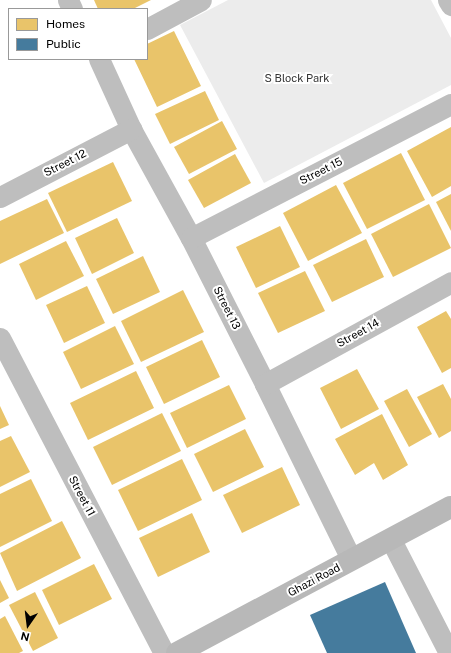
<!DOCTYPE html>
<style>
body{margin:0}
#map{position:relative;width:451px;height:653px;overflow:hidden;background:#fff;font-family:"Public Sans",sans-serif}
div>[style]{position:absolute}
.green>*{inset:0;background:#ececec}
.homes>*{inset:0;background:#e9c46a}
.public>*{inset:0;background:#457b9d}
.minor>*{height:21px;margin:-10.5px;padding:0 10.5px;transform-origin:10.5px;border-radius:10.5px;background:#bebebe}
.secondary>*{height:22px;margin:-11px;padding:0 11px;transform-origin:11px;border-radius:11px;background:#b8b8b8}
span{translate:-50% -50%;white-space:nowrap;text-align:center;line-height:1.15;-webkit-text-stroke:4px #fff;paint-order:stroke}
.park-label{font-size:11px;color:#333}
.street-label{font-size:11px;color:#000}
.legend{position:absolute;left:8px;top:8px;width:140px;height:52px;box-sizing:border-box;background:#fff;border:1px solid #999;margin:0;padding:5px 7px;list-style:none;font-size:12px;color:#000}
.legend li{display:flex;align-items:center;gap:8px;height:20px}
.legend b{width:20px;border:1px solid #999}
.north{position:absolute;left:8px;top:605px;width:40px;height:40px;-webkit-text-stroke:3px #fff;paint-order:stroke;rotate:194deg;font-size:11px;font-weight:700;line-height:16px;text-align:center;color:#000}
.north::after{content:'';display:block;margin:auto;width:14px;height:18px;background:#000;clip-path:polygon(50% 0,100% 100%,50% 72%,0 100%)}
</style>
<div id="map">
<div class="green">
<i style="clip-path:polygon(228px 0,431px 0,451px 38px,451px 85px,264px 183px,180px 25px)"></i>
</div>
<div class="homes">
<i style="clip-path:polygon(94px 0,151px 0,133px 9px,98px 9px)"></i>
<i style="clip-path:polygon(174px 31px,201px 86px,157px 107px,134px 59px,147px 59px,147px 44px)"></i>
<i style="clip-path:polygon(205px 91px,219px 120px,170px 144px,155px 114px)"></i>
<i style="clip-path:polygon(222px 121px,237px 149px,189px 174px,174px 147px)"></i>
<i style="clip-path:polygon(451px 127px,451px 186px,432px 197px,407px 151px)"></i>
<i style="clip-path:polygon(401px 153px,425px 200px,367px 229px,343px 183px)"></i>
<i style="clip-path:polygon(235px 154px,251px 183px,204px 208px,188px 180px)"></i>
<i style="clip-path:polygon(113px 162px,132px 201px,67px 232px,48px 193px)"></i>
<i style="clip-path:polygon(336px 185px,362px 233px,308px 261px,283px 213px)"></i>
<i style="clip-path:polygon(451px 194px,451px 231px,436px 202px)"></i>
<i style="clip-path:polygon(47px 199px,64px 233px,0 264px,0 221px)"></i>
<i style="clip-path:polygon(429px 204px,451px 248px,393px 277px,371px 234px)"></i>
<i style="clip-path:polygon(117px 218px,134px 253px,92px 274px,75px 238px)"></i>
<i style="clip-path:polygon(280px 226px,300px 267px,256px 288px,236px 247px)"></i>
<i style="clip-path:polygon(366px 239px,384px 277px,332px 302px,313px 265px)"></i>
<i style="clip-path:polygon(66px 241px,84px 276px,36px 300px,19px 264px)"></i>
<i style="clip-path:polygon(143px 256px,160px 292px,113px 314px,96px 279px)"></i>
<i style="clip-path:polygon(305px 271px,325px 311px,278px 333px,258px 293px)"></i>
<i style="clip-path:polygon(87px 286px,105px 323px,64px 343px,46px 305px)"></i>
<i style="clip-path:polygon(183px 290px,204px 332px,141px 362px,121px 321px)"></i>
<i style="clip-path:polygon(446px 311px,451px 319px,451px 368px,442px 373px,417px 327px)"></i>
<i style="clip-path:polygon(115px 326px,134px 364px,81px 389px,63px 352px)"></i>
<i style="clip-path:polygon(202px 340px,220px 377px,164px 404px,146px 367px)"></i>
<i style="clip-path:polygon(357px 369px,379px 409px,341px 429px,320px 388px)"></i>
<i style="clip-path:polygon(136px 371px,154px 408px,88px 440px,70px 403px)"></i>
<i style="clip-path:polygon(443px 384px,451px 399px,451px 431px,439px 438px,417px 397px)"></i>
<i style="clip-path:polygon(229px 385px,246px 419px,187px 448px,170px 413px)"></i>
<i style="clip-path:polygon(407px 389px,432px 434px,409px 447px,384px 401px)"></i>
<i style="clip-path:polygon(0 406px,9px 425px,0 429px)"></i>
<i style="clip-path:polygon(162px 413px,181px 451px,112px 485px,93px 447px)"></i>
<i style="clip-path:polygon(382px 414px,408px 465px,383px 480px,374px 463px,355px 475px,335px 439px)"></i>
<i style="clip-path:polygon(245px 429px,264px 467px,213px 492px,194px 454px)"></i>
<i style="clip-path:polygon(11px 436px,30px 472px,0 487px,0 441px)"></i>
<i style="clip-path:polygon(182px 459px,202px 500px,138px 531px,118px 490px)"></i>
<i style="clip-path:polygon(282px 467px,300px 505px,242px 533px,223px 495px)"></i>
<i style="clip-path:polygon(31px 479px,52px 521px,0 547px,0 494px)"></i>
<i style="clip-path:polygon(192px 513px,210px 552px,158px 577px,139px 538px)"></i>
<i style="clip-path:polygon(62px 521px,81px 558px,17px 591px,0 553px)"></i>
<i style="clip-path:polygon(94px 564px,112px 599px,59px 625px,42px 590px)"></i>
<i style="clip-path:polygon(0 580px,9px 598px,0 603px)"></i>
<i style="clip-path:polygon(35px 592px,58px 638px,33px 651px,9px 605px)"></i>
<i style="clip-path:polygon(5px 616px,23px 651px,19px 653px,0 653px,0 619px)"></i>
</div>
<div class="public">
<i style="clip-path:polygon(385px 582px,416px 653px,327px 653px,310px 615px)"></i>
</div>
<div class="minor">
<i style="left:68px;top:0;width:10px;rotate:66deg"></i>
<i style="left:448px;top:0;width:6px;rotate:59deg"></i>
<i style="left:147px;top:29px;width:61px;rotate:-28.2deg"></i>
<i style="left:99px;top:59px;width:77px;rotate:65.4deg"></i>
<i style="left:131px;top:129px;width:124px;rotate:61.2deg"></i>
<i style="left:191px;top:238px;width:164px;rotate:63.1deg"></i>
<i style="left:265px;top:384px;width:195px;rotate:63.8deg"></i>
<i style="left:0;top:197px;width:148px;rotate:-27.4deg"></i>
<i style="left:191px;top:238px;width:292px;rotate:-27.3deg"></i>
<i style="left:0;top:338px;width:355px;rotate:62.5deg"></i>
<i style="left:265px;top:384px;width:212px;rotate:-28.7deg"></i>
<i style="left:391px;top:540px;width:127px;rotate:62.8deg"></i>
</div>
<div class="secondary">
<i style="left:177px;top:653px;width:310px;rotate:-28.1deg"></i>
</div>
<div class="park-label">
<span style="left:297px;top:78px">S Block Park</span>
</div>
<div class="street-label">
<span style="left:65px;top:163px;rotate:-27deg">Street 12</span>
<span style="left:321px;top:171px;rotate:-27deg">Street 15</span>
<span style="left:227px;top:308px;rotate:63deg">Street 13</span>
<span style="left:358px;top:333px;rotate:-29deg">Street 14</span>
<span style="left:82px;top:496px;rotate:62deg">Street 11</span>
<span style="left:314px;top:580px;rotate:-28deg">Ghazi Road</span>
</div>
<ul class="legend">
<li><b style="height:11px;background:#e9c46a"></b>Homes</li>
<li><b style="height:11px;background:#457b9d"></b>Public</li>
</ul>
<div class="north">N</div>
</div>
